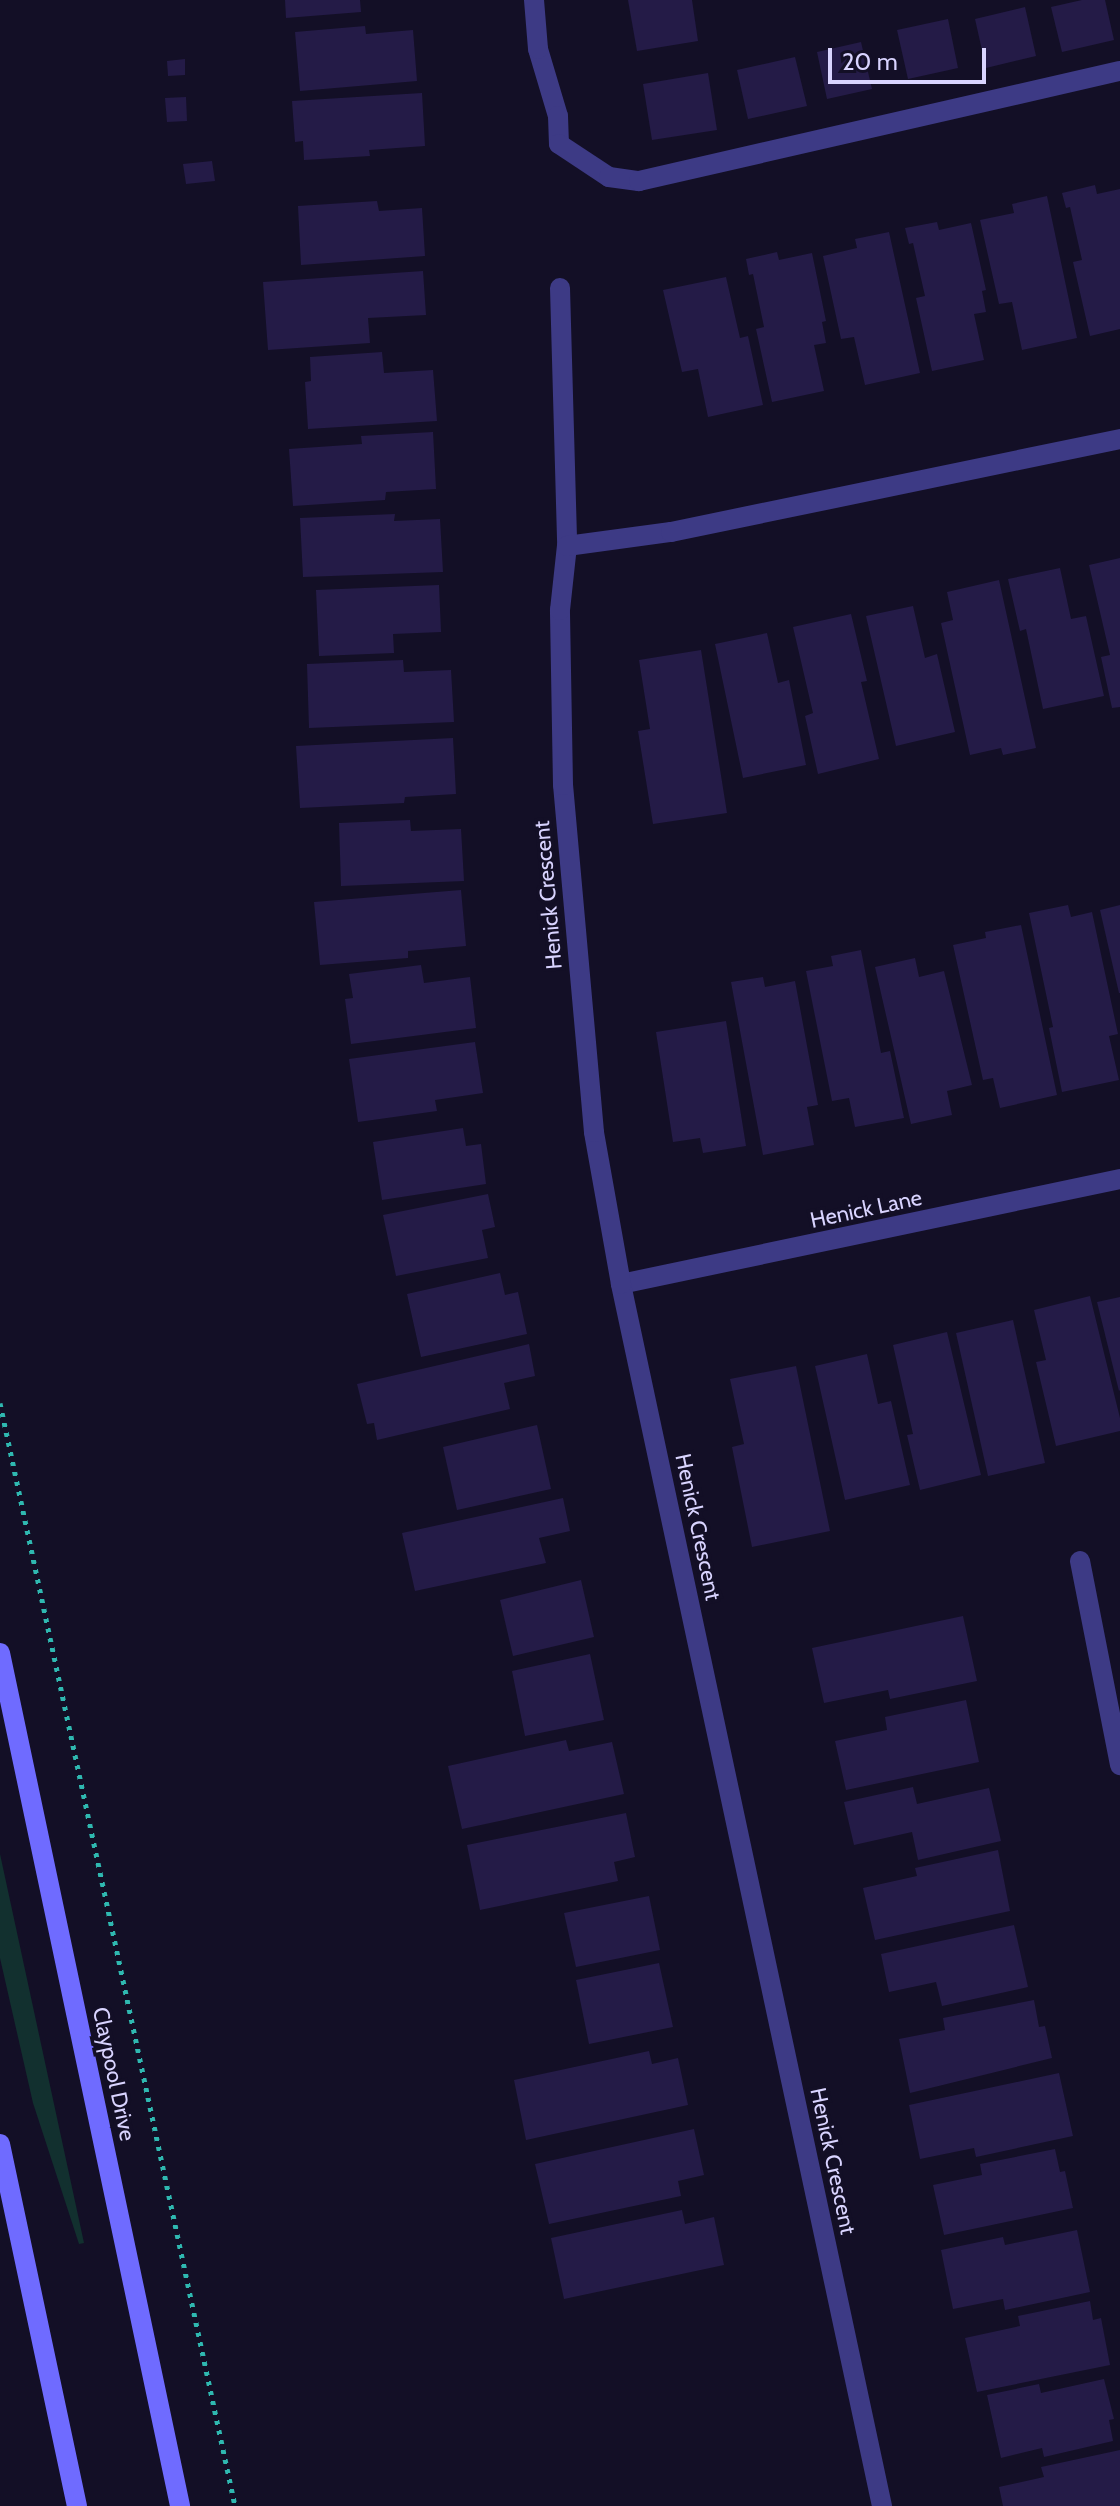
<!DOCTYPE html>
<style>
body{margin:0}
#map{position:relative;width:1120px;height:2506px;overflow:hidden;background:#130f26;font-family:Cabin,sans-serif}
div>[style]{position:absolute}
.green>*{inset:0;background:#12302f}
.building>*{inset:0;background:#241b47}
.path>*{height:5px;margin-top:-2.5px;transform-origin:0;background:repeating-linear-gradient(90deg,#2fb8b0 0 4px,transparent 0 10px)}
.service>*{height:20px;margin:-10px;padding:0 10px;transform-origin:10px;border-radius:10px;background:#3d3a85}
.minor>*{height:20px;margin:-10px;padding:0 10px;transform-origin:10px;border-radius:10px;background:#3d3a85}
.secondary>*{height:20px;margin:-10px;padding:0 10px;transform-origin:10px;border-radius:10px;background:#6f6bff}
span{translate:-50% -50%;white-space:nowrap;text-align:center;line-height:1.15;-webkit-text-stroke:7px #130f26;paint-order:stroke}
.street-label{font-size:22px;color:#d9d4ff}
.scale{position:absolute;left:828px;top:48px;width:158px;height:36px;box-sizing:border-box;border:4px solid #d9d4ff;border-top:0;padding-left:10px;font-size:24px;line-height:28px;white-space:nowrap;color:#d9d4ff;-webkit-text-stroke:6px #130f26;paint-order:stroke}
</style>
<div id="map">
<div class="green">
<i style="clip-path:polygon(0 1854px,84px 2243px,79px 2244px,33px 2103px,0 1958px)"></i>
</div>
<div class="building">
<i style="clip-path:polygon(285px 0,360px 0,361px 12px,286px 18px)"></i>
<i style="clip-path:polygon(628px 0,692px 0,698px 41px,637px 51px)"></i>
<i style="clip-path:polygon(1082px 0,1105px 0,1114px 40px,1062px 52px,1051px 7px)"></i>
<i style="clip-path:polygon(1025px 7px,1036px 56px,986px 68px,975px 19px)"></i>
<i style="clip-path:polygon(948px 19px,958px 68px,908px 79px,897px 30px)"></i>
<i style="clip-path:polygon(365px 26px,366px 34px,413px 30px,417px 81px,300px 91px,295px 32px)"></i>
<i style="clip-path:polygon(861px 42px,872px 89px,827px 99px,817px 52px)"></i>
<i style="clip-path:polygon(795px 57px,807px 106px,748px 119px,737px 70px)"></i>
<i style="clip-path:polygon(185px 59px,185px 75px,168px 76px,167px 61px)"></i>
<i style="clip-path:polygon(708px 73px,717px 130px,652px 140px,643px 84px)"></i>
<i style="clip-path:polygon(422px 93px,425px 146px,369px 150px,370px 156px,304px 160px,303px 141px,295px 142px,292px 101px)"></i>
<i style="clip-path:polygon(186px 97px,187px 121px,167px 122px,165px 98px)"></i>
<i style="clip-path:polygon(212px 161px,215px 181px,186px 184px,183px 164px)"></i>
<i style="clip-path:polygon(1095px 185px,1097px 194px,1120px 189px,1120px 329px,1090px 336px,1073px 262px,1082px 260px,1070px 207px,1066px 208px,1062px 193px)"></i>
<i style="clip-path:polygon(1047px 196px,1077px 338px,1022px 350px,1012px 302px,999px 304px,980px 220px,1014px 213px,1012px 204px)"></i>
<i style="clip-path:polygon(377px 201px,379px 211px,422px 208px,425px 256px,301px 265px,298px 206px)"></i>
<i style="clip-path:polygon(937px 222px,939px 230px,971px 223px,986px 290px,982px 291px,986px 312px,974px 314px,984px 360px,932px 371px,916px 298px,925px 296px,913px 243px,909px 244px,905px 228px)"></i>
<i style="clip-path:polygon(889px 232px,920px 373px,865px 385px,854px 337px,841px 339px,823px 256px,857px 248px,855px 239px)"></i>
<i style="clip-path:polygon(777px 252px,779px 260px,812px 253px,826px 321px,822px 322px,826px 343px,814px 345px,824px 391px,772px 402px,756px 329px,764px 327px,753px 274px,749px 275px,746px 259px)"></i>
<i style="clip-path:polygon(423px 271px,426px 315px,368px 318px,370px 343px,268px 350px,263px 282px)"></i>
<i style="clip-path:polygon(726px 277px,740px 338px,748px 336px,763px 405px,708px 417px,698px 369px,682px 372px,663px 290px)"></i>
<i style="clip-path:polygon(382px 352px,384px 373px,433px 370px,437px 421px,308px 429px,305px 382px,311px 381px,310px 357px)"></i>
<i style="clip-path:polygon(433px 432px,436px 489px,386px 492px,385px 500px,293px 506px,289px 449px,362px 444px,361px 436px)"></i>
<i style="clip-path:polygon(395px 514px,394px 521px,440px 519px,443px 572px,303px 577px,300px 518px)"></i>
<i style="clip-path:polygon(1120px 558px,1120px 707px,1112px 708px,1101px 657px,1110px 655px,1089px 565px)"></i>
<i style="clip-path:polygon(1060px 568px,1071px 619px,1086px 616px,1104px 696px,1043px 709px,1026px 629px,1020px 631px,1008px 579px)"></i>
<i style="clip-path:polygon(999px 580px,1036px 748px,1003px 755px,1001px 748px,970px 755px,941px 623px,953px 620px,947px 592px)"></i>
<i style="clip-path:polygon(439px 585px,441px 632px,393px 634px,394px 653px,319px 656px,316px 590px)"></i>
<i style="clip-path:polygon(913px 606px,925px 658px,937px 654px,955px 732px,896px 746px,866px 616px)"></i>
<i style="clip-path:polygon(851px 614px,867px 681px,861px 682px,879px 759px,818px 774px,805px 716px,813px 713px,793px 627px)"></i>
<i style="clip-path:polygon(767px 633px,778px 683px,789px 680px,806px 765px,743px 778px,715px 644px)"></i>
<i style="clip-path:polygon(701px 650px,727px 813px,653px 824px,638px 731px,650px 729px,639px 660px)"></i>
<i style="clip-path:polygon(403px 660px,404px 672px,451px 670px,454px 722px,309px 728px,307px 664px)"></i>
<i style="clip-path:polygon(453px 738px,456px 794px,405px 797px,404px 803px,300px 808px,296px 746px)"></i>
<i style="clip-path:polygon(410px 820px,411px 831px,461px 829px,464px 881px,341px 886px,339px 823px)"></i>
<i style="clip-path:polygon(461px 890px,466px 946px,408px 951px,408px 958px,320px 965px,314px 902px)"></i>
<i style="clip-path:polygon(1068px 905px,1071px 917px,1092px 912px,1118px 1034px,1109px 1036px,1119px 1080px,1062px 1092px,1049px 1028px,1053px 1027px,1029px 913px)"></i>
<i style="clip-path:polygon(1120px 905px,1120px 993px,1119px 993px,1100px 910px)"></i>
<i style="clip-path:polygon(1021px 925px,1057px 1095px,1000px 1108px,993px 1078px,983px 1080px,953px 945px,986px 938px,985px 932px)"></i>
<i style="clip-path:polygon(861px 950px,881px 1053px,890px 1051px,904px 1118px,855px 1127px,849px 1098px,832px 1101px,806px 971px,833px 966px,831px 956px)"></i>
<i style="clip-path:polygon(915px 958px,919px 977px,944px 971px,972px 1085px,947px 1091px,952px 1115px,911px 1124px,875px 967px)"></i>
<i style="clip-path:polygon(421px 965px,424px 983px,470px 977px,476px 1028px,351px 1044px,345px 999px,353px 998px,349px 974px)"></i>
<i style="clip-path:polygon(763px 977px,765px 987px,795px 981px,818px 1105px,807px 1107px,814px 1145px,763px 1155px,731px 982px)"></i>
<i style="clip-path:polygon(726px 1021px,746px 1146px,703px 1153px,700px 1138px,673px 1142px,656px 1032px)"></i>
<i style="clip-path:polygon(475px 1042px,483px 1093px,435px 1100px,437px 1111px,358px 1122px,349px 1059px)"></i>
<i style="clip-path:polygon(463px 1128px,466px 1146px,481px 1144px,486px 1184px,382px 1200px,373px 1142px)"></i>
<i style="clip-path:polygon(488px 1194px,495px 1227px,482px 1230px,488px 1258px,396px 1276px,383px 1215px)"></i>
<i style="clip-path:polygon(500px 1273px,505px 1295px,518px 1292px,527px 1334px,421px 1357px,407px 1294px)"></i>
<i style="clip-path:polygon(1090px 1296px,1120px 1418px,1120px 1431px,1056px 1446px,1036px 1362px,1046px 1360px,1034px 1310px)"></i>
<i style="clip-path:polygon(1120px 1297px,1120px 1390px,1119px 1391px,1097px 1302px)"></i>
<i style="clip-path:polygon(1013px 1320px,1045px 1463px,988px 1476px,956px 1333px)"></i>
<i style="clip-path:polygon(947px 1332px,981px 1475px,920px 1490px,907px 1435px,913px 1434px,893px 1345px)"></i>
<i style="clip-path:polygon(529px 1344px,535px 1376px,504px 1383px,510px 1409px,377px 1440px,374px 1423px,367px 1424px,357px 1384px)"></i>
<i style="clip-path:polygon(867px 1354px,878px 1404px,891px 1401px,910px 1485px,845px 1500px,815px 1366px)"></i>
<i style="clip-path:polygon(796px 1366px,830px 1531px,752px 1547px,732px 1447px,744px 1444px,730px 1379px)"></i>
<i style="clip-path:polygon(537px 1425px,551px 1489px,457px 1510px,443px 1447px)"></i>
<i style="clip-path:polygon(563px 1498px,570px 1531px,539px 1538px,546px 1563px,415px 1591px,402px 1533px)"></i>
<i style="clip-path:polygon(581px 1580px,594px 1637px,513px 1656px,500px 1600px)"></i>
<i style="clip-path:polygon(963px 1616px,977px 1681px,890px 1699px,888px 1690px,824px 1703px,812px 1648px)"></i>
<i style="clip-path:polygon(590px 1654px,604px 1720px,525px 1736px,512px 1671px)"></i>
<i style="clip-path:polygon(966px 1700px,979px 1762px,846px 1790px,835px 1741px,887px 1730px,885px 1717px)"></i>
<i style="clip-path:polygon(566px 1740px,569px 1751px,612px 1742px,624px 1794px,462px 1829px,448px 1766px)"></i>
<i style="clip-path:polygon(913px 1787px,917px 1804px,989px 1788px,1001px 1841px,918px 1860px,912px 1832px,854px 1845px,844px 1802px)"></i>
<i style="clip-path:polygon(626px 1813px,635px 1857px,614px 1862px,618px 1881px,480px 1910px,467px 1845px)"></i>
<i style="clip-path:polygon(998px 1850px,1010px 1911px,875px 1940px,863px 1888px,917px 1876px,915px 1868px)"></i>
<i style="clip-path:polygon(649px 1896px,660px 1950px,576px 1967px,564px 1913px)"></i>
<i style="clip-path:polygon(1014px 1925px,1028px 1987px,942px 2006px,936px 1982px,889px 1992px,881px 1954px)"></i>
<i style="clip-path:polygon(659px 1963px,673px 2027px,589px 2044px,576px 1980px)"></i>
<i style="clip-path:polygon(1034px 2000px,1039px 2027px,1045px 2026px,1052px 2058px,910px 2093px,899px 2039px,945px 2030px,943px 2018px)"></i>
<i style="clip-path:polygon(649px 2051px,652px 2064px,678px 2058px,688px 2105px,526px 2140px,514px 2080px)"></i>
<i style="clip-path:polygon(1059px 2073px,1073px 2136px,976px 2157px,974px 2148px,920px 2159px,909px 2105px)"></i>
<i style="clip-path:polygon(694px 2129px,704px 2175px,678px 2181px,681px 2196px,549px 2224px,535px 2164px)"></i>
<i style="clip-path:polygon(1055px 2149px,1060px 2172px,1065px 2171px,1073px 2208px,944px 2235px,933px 2185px,982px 2175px,980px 2164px)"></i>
<i style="clip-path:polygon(682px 2210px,685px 2224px,714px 2217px,724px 2265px,564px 2299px,551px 2238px)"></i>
<i style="clip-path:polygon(1077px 2230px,1090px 2292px,1005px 2310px,1003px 2299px,953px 2309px,941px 2250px,1003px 2237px,1005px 2245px)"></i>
<i style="clip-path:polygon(1090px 2301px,1093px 2320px,1101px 2318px,1110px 2365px,977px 2392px,965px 2338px,1020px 2326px,1018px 2316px)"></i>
<i style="clip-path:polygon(1104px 2379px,1114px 2419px,1109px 2420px,1113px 2441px,1044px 2457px,1042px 2448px,1001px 2458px,987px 2395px,1039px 2384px,1041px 2393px)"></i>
<i style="clip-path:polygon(1120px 2450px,1120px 2506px,1003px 2506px,999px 2487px,1044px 2477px,1041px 2467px)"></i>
</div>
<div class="path">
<i style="left:0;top:1403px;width:1128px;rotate:77.97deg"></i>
</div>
<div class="service">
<i style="left:538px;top:49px;width:70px;rotate:73.4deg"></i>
<i style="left:558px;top:116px;width:28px;rotate:88deg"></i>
<i style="left:559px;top:144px;width:60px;rotate:33.4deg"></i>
<i style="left:609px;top:177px;width:30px;rotate:8deg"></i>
<i style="left:639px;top:181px;width:493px;rotate:-12.9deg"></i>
<i style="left:1080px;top:1561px;width:208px;rotate:78.9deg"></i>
</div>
<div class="minor">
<i style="left:534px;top:0;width:49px;rotate:85.3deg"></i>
<i style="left:560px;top:288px;width:258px;rotate:88.4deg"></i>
<i style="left:621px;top:1284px;width:510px;rotate:-11.88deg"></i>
<i style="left:882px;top:2506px;width:1250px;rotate:-102.06deg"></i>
<i style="left:621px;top:1284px;width:154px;rotate:-100.1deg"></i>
<i style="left:594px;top:1132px;width:348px;rotate:-95.1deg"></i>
<i style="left:563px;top:785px;width:175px;rotate:-91deg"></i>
<i style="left:560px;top:610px;width:64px;rotate:-83.8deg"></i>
<i style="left:567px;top:546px;width:105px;rotate:-7.7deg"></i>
<i style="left:671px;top:532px;width:459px;rotate:-11.7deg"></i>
</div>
<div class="secondary">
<i style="left:0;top:1653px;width:872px;rotate:78.08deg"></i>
<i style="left:0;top:2144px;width:370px;rotate:78deg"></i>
</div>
<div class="street-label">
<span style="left:548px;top:895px;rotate:-95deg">Henick Crescent</span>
<span style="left:866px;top:1209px;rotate:-12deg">Henick Lane</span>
<span style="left:698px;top:1527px;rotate:78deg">Henick Crescent</span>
<span style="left:114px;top:2074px;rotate:78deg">Claypool Drive</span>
<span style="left:833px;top:2161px;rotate:78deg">Henick Crescent</span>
</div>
<div class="scale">20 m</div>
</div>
